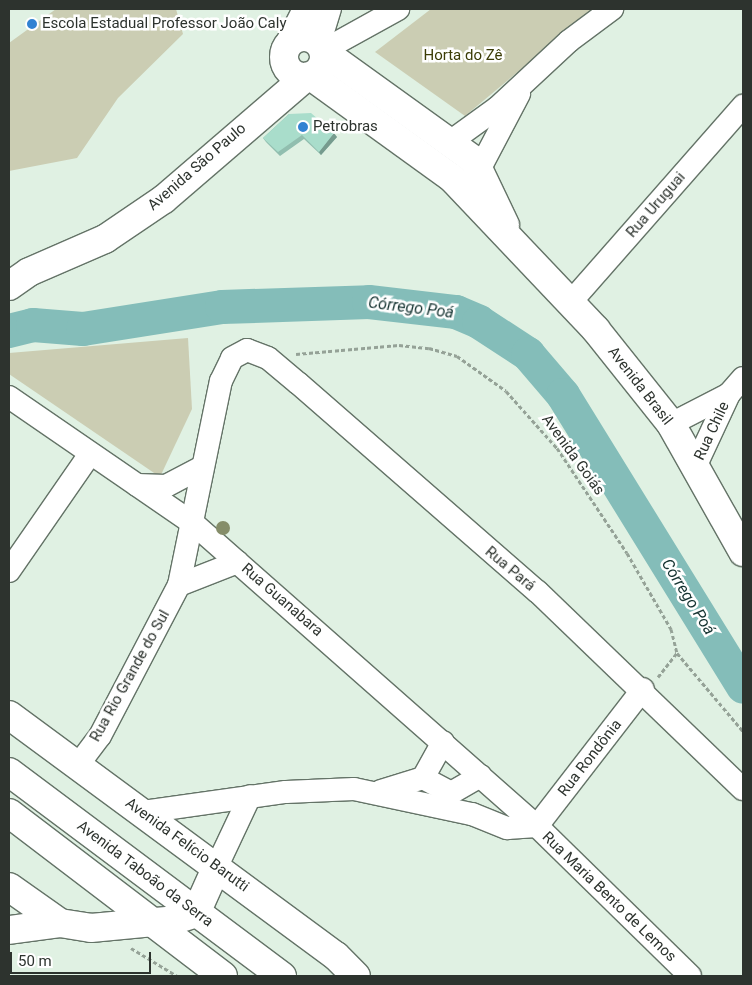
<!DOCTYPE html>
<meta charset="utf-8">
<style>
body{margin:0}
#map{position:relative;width:752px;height:985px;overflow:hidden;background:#e0f1e3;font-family:Roboto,sans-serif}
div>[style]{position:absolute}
.green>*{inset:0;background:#cbcdb3}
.river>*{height:34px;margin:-17px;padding:0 17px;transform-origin:17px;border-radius:17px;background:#84bdb9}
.path>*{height:3px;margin-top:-1.5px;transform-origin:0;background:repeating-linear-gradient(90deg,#95a297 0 4px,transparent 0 6.5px)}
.roads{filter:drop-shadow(1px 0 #647367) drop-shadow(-1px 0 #647367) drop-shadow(0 1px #647367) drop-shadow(0 -1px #647367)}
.street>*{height:22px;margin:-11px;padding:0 11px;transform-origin:11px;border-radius:11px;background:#fff}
.secondary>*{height:28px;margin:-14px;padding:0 14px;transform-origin:14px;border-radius:14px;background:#fff}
.secondary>.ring{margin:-14px;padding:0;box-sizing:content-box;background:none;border:28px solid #fff;border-radius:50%}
.highway>*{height:28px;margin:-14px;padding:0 14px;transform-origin:14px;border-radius:14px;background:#fff}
.trees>*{width:14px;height:14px;margin:-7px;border-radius:50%;background:#858d69}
.wall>*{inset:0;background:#91beaf}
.shaded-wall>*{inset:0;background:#769b8e}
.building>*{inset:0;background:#a9ddcb}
.dots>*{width:14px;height:14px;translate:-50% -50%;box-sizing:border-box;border:2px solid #fff;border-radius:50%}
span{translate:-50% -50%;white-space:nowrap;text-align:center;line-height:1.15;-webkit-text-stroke:5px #fff;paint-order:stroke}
.poi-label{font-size:15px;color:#2d332e}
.left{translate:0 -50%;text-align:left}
.park-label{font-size:15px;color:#3b3c06}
.street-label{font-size:15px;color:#2d332e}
.water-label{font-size:16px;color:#153331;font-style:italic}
.frame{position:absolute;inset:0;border:10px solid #2d332e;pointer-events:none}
.scale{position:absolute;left:10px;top:952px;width:141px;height:22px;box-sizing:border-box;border:2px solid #2d332e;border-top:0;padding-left:6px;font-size:15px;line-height:18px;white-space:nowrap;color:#2d332e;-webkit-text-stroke:4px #fff;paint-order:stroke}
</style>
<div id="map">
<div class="green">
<i style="clip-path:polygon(56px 9px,176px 9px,183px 34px,118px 98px,77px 158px,9px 171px,9px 43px)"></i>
<i style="clip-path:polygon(431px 9px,593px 9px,465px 116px,375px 52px)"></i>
<i style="clip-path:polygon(188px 338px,192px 409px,160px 477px,9px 374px,9px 353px)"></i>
</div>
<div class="river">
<i style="left:9px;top:331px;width:25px;rotate:-14deg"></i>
<i style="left:33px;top:325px;width:50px;rotate:4.6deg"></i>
<i style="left:83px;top:329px;width:141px;rotate:-9deg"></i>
<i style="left:222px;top:307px;width:147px;rotate:-1.9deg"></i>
<i style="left:369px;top:302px;width:88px;rotate:6.6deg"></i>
<i style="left:456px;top:312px;width:25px;rotate:23deg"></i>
<i style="left:479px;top:322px;width:59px;rotate:33.1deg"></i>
<i style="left:528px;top:354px;width:54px;rotate:49.5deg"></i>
<i style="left:563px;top:395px;width:343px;rotate:58.3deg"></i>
</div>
<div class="path">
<i style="left:296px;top:354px;width:103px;rotate:-5deg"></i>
<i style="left:399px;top:345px;width:30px;rotate:6deg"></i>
<i style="left:429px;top:348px;width:29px;rotate:16deg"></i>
<i style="left:457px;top:356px;width:60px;rotate:35.5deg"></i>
<i style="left:506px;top:391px;width:76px;rotate:48.2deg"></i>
<i style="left:557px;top:448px;width:126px;rotate:56.3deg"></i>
<i style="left:627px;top:553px;width:88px;rotate:59.9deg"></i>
<i style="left:671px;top:629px;width:25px;rotate:76deg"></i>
<i style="left:677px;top:653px;width:102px;rotate:49.8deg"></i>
<i style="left:658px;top:677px;width:31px;rotate:-52deg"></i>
<i style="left:131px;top:948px;width:54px;rotate:31.3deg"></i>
</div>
<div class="roads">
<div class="street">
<i style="left:324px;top:50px;width:85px;rotate:-29deg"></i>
<i style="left:450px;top:142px;width:58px;rotate:-35.9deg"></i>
<i style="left:497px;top:108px;width:98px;rotate:-42.9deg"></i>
<i style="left:569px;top:41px;width:54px;rotate:-36.7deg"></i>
<i style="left:480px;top:168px;width:84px;rotate:-62.2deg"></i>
<i style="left:569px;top:304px;width:264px;rotate:-48.7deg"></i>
<i style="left:9px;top:397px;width:224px;rotate:34.5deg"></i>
<i style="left:194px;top:524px;width:457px;rotate:41.4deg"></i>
<i style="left:537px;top:826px;width:214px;rotate:44.4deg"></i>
<i style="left:671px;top:424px;width:65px;rotate:-27.3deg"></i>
<i style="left:695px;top:467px;width:81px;rotate:-65deg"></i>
<i style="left:729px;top:394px;width:21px;rotate:-49deg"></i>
<i style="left:137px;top:485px;width:29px;rotate:2deg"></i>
<i style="left:166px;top:486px;width:41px;rotate:-27.8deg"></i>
<i style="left:9px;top:571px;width:142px;rotate:-55.3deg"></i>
<i style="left:179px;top:585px;width:63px;rotate:-21.3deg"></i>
<i style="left:78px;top:765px;width:36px;rotate:-53deg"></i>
<i style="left:100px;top:736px;width:170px;rotate:-62.4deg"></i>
<i style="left:179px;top:585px;width:208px;rotate:-78.4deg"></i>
<i style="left:221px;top:381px;width:25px;rotate:-64deg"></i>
<i style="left:232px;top:358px;width:17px;rotate:-28deg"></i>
<i style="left:247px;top:350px;width:22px;rotate:21deg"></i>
<i style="left:268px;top:358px;width:39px;rotate:40deg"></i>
<i style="left:298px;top:383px;width:318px;rotate:41.1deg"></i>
<i style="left:538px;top:592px;width:284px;rotate:43.9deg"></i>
<i style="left:423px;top:778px;width:32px;rotate:28deg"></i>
<i style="left:451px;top:793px;width:34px;rotate:-30deg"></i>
<i style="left:381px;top:791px;width:44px;rotate:-17.2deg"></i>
<i style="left:423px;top:778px;width:41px;rotate:-60.9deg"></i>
<i style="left:143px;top:812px;width:144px;rotate:-8deg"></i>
<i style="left:286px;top:792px;width:68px;rotate:-2.5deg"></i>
<i style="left:354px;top:789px;width:121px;rotate:12deg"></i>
<i style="left:472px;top:814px;width:38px;rotate:22deg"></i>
<i style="left:507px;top:828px;width:30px;rotate:-4deg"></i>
<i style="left:537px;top:826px;width:173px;rotate:-52.3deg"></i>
<i style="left:217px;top:866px;width:77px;rotate:-64.8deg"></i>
</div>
<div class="secondary">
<i class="ring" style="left:284px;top:37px;width:12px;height:12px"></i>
<i style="left:291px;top:41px;width:36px;rotate:-63deg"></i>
<i style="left:317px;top:41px;width:34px;rotate:-73deg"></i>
<i style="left:324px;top:52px;width:185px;rotate:35.8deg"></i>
<i style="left:474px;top:160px;width:72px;rotate:64.5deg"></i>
<i style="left:311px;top:76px;width:174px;rotate:35.9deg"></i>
<i style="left:452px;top:178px;width:209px;rotate:46.5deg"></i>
<i style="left:596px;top:330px;width:120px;rotate:51.4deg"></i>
<i style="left:671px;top:424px;width:147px;rotate:60.6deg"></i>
<i style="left:9px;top:286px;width:24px;rotate:-35deg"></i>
<i style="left:29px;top:272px;width:83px;rotate:-23.5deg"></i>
<i style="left:105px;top:239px;width:71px;rotate:-34.1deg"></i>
<i style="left:164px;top:199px;width:187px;rotate:-40.7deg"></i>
<i style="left:9px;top:715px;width:406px;rotate:36.4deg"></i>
</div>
<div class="highway">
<i style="left:9px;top:772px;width:341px;rotate:36.8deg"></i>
<i style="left:9px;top:813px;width:269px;rotate:37.3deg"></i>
<i style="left:9px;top:887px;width:62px;rotate:35.2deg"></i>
<i style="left:9px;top:930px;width:51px;rotate:-7.8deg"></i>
<i style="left:60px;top:923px;width:31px;rotate:9deg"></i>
<i style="left:91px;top:928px;width:84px;rotate:-5.4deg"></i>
<i style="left:175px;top:920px;width:22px;rotate:-18deg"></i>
<i style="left:196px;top:913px;width:51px;rotate:-65.9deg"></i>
<i style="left:336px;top:956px;width:28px;rotate:45deg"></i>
</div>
</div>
<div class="trees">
<i style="left:223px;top:528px"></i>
</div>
<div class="wall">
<i style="clip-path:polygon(289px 114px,337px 137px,321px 155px,304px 139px,280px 156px,266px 142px,263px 138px)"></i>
</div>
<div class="shaded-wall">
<i style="clip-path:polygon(334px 133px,337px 137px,321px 155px,319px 152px)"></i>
</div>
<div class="building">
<i style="clip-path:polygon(311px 113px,334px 133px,319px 152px,302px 135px,278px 152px,263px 138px,289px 114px)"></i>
</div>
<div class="dots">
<i style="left:32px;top:24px;background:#3282d2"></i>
<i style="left:303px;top:127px;background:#3282d2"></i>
</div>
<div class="poi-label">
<span class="left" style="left:42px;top:24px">Escola Estadual Professor João Caly</span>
<span class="left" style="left:313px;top:127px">Petrobras</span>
</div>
<div class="park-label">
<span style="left:463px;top:56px">Horta do Zê</span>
</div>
<div class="street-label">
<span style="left:197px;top:167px;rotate:-41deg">Avenida São Paulo</span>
<span style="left:656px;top:205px;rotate:-49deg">Rua Uruguai</span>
<span style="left:640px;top:386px;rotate:52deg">Avenida Brasil</span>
<span style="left:712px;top:431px;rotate:-65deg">Rua Chile</span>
<span style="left:573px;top:455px;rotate:54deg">Avenida Goiás</span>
<span style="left:510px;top:569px;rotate:40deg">Rua Pará</span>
<span style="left:282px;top:600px;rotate:41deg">Rua Guanabara</span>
<span style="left:130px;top:676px;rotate:-61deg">Rua Rio Grande do Sul</span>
<span style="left:590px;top:758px;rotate:-52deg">Rua Rondônia</span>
<span style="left:187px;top:845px;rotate:36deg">Avenida Felício Barutti</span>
<span style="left:145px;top:874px;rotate:37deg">Avenida Taboão da Serra</span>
<span style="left:609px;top:897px;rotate:44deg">Rua Maria Bento de Lemos</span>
</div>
<div class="water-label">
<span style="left:411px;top:308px;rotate:7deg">Córrego Poá</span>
<span style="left:688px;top:597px;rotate:58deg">Córrego Poá</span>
</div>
<div class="frame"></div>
<div class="scale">50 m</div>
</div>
